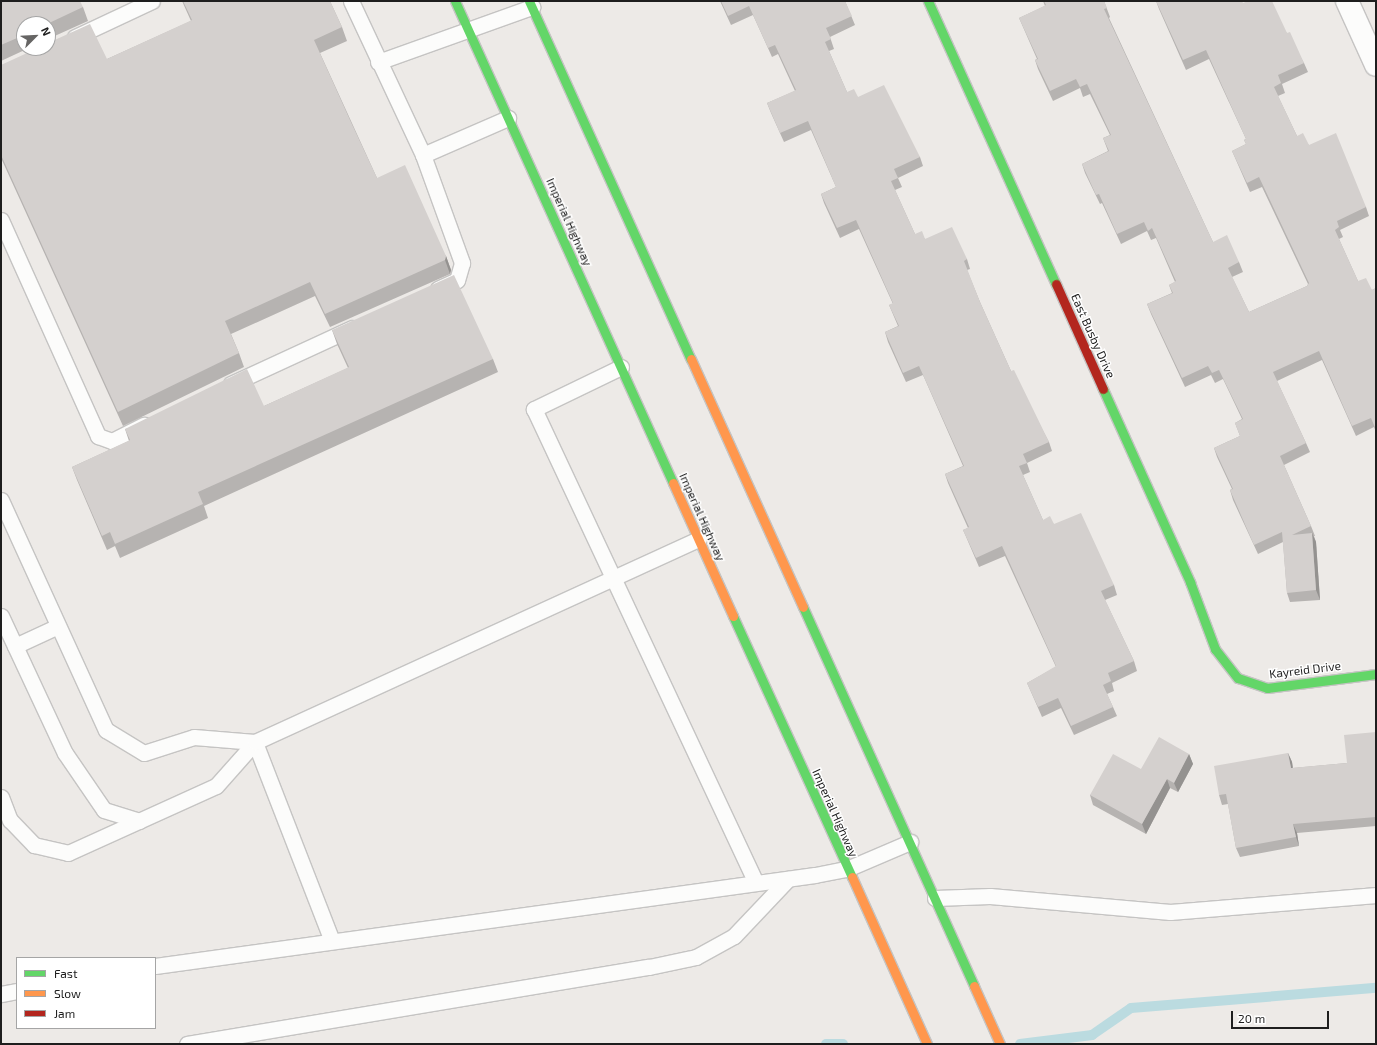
<!DOCTYPE html>
<style>
body{margin:0}
#map{position:relative;width:1377px;height:1045px;overflow:hidden;background:#edeae7;font-family:"Exo 2",sans-serif}
div>[style]{position:absolute}
.stream>*{height:10px;margin:-5px;padding:0 5px;transform-origin:5px;border-radius:5px;background:#bbdbe0}
.roads{filter:drop-shadow(1px 0 #c5c4c3) drop-shadow(-1px 0 #c5c4c3) drop-shadow(0 1px #c5c4c3) drop-shadow(0 -1px #c5c4c3)}
.lane>*{height:15px;margin:-7.5px;padding:0 7.5px;transform-origin:7.5px;border-radius:7.5px;background:#fcfcfb}
.street>*{height:22px;margin:-11px;padding:0 11px;transform-origin:11px;border-radius:11px;background:#fcfcfb}
.fast>*{height:9px;margin:-4.5px;padding:0 4.5px;transform-origin:4.5px;border-radius:4.5px;background:#63d668}
.slow>*{height:9px;margin:-4.5px;padding:0 4.5px;transform-origin:4.5px;border-radius:4.5px;background:#ff974d}
.jam>*{height:9px;margin:-4.5px;padding:0 4.5px;transform-origin:4.5px;border-radius:4.5px;background:#b3261e}
.wall>*{inset:0;background:#b6b3b1}
.shaded-wall>*{inset:0;background:#949290}
.building>*{inset:0;background:#d4d0ce}
span{translate:-50% -50%;white-space:nowrap;text-align:center;line-height:1.15;-webkit-text-stroke:3px #fff;paint-order:stroke}
.street-label{font-size:12px;color:#1e1e1e}
.frame{position:absolute;inset:0;border:2px solid #1e1e1e;pointer-events:none}
.legend{position:absolute;left:16px;top:957px;width:140px;height:72px;box-sizing:border-box;background:#fff;border:1px solid #a5a5a5;margin:0;padding:5px 7px;list-style:none;font-size:12px;color:#1e1e1e}
.legend li{display:flex;align-items:center;gap:8px;height:20px}
.legend b{width:20px;border:1px solid #a5a5a5}
.north{position:absolute;left:16px;top:16px;width:40px;height:40px;box-sizing:border-box;background:#fff;border:1px solid #a5a5a5;border-radius:50%;rotate:66deg;font-size:11px;font-weight:700;line-height:16px;text-align:center;color:#1e1e1e}
.north::after{content:'';display:block;margin:auto;width:14px;height:18px;background:#666564;clip-path:polygon(50% 0,100% 100%,50% 72%,0 100%)}
.scale{position:absolute;left:1231px;top:1011px;width:98px;height:18px;box-sizing:border-box;border:2px solid #1e1e1e;border-top:0;padding-left:5px;font-size:12px;line-height:14px;white-space:nowrap;color:#1e1e1e;-webkit-text-stroke:3px #fff;paint-order:stroke}
</style>
<div id="map">
<div class="stream">
<i style="left:826px;top:1044px;width:17px"></i>
<i style="left:1020px;top:1044px;width:73px;rotate:-7.1deg"></i>
<i style="left:1092px;top:1035px;width:47px;rotate:-34.7deg"></i>
<i style="left:1131px;top:1008px;width:246px;rotate:-4.7deg"></i>
</div>
<div class="roads">
<div class="lane">
<i style="left:351px;top:1px;width:170px;rotate:64.9deg"></i>
<i style="left:423px;top:155px;width:115px;rotate:70.1deg"></i>
<i style="left:462px;top:263px;width:18px;rotate:106deg"></i>
<i style="left:457px;top:280px;width:21px;rotate:155deg"></i>
<i style="left:75px;top:37px;width:85px;rotate:-25.1deg"></i>
<i style="left:378px;top:62px;width:164px;rotate:-19.7deg"></i>
<i style="left:423px;top:155px;width:93px;rotate:-23.5deg"></i>
<i style="left:1px;top:220px;width:237px;rotate:65.8deg"></i>
<i style="left:98px;top:436px;width:15px;rotate:20deg"></i>
<i style="left:112px;top:441px;width:36px;rotate:-27deg"></i>
<i style="left:621px;top:367px;width:97px;rotate:154.2deg"></i>
<i style="left:534px;top:409px;width:523px;rotate:64.9deg"></i>
<i style="left:231px;top:384px;width:133px;rotate:-24.8deg"></i>
<i style="left:1px;top:500px;width:253px;rotate:65.5deg"></i>
<i style="left:106px;top:730px;width:44px;rotate:31.2deg"></i>
<i style="left:144px;top:753px;width:52px;rotate:-17.7deg"></i>
<i style="left:194px;top:737px;width:61px;rotate:4.7deg"></i>
<i style="left:1px;top:616px;width:151px;rotate:65deg"></i>
<i style="left:65px;top:753px;width:69px;rotate:55.6deg"></i>
<i style="left:104px;top:810px;width:37px;rotate:17deg"></i>
<i style="left:15px;top:646px;width:47px;rotate:-24.9deg"></i>
<i style="left:1px;top:797px;width:25px;rotate:69deg"></i>
<i style="left:10px;top:820px;width:35px;rotate:46deg"></i>
<i style="left:34px;top:845px;width:35px;rotate:13deg"></i>
<i style="left:68px;top:853px;width:162px;rotate:-24.4deg"></i>
<i style="left:216px;top:786px;width:59px;rotate:-48.4deg"></i>
<i style="left:935px;top:898px;width:55px;rotate:-2.1deg"></i>
<i style="left:990px;top:896px;width:181px;rotate:5.1deg"></i>
<i style="left:1170px;top:912px;width:207px;rotate:-4.7deg"></i>
<i style="left:332px;top:941px;width:213px;rotate:-111.2deg"></i>
<i style="left:255px;top:742px;width:488px;rotate:-24.6deg"></i>
<i style="left:155px;top:966px;width:666px;rotate:-7.85deg"></i>
<i style="left:815px;top:875px;width:33px;rotate:-11deg"></i>
<i style="left:847px;top:869px;width:69px;rotate:-23.2deg"></i>
<i style="left:1px;top:994px;width:16px;rotate:-11deg"></i>
<i style="left:187px;top:1044px;width:468px;rotate:-9.5deg"></i>
<i style="left:649px;top:967px;width:48px;rotate:-12deg"></i>
<i style="left:696px;top:957px;width:43px;rotate:-28.9deg"></i>
<i style="left:734px;top:936px;width:79px;rotate:-46.5deg"></i>
</div>
<div class="street">
<i style="left:1347px;top:1px;width:70px;rotate:65.6deg"></i>
</div>
<div class="fast">
<i style="left:455px;top:1px;width:529px;rotate:65.66deg"></i>
<i style="left:529px;top:1px;width:393px;rotate:65.7deg"></i>
<i style="left:928px;top:1px;width:311px;rotate:65.7deg"></i>
<i style="left:1103px;top:389px;width:212px;rotate:65.7deg"></i>
<i style="left:1190px;top:582px;width:72px;rotate:69.5deg"></i>
<i style="left:1215px;top:649px;width:37px;rotate:52deg"></i>
<i style="left:1238px;top:678px;width:31px;rotate:19deg"></i>
<i style="left:1267px;top:688px;width:110px;rotate:-7.3deg"></i>
<i style="left:803px;top:607px;width:416px;rotate:65.7deg"></i>
<i style="left:733px;top:616px;width:287px;rotate:65.5deg"></i>
</div>
<div class="slow">
<i style="left:691px;top:359px;width:272px;rotate:65.7deg"></i>
<i style="left:673px;top:483px;width:146px;rotate:65.7deg"></i>
<i style="left:852px;top:877px;width:183px;rotate:65.8deg"></i>
<i style="left:974px;top:986px;width:64px;rotate:65.9deg"></i>
</div>
<div class="jam">
<i style="left:1056px;top:284px;width:115px;rotate:65.9deg"></i>
</div>
</div>
<div class="wall">
<i style="clip-path:polygon(1px 1px,83px 7px,88px 21px,48px 39px,48px 24px,24px 24px,24px 48px,29px 48px,1px 61px)"></i>
<i style="clip-path:polygon(182px 1px,330px 1px,342px 27px,347px 41px,320px 53px,377px 178px,446px 256px,451px 270px,450px 274px,330px 327px,315px 296px,231px 334px,239px 353px,244px 367px,123px 426px,1px 158px,1px 65px,107px 59px,191px 21px)"></i>
<i style="clip-path:polygon(720px 1px,845px 1px,855px 25px,830px 37px,834px 49px,829px 51px,847px 92px,858px 97px,920px 157px,923px 166px,898px 178px,902px 187px,895px 190px,915px 234px,967px 259px,970px 269px,967px 270px,980px 302px,1011px 371px,1049px 442px,1052px 451px,1027px 463px,1030px 472px,1023px 475px,1043px 520px,1054px 524px,1114px 585px,1117px 595px,1105px 600px,1134px 661px,1137px 671px,1112px 683px,1114px 691px,1107px 694px,1113px 707px,1117px 716px,1074px 735px,1061px 708px,1042px 717px,1031px 692px,1027px 683px,1056px 667px,1005px 556px,979px 567px,967px 539px,963px 530px,968px 528px,948px 483px,945px 474px,963px 466px,923px 375px,906px 382px,888px 342px,885px 332px,898px 326px,889px 305px,893px 304px,859px 229px,840px 238px,824px 203px,821px 194px,836px 187px,811px 130px,784px 142px,771px 113px,767px 103px,795px 91px,778px 54px,772px 57px,753px 15px,731px 25px)"></i>
<i style="clip-path:polygon(1043px 1px,1104px 1px,1110px 17px,1109px 18px,1213px 242px,1239px 262px,1243px 272px,1232px 277px,1249px 312px,1307px 286px,1308px 284px,1262px 187px,1250px 192px,1236px 160px,1232px 151px,1246px 144px,1244px 140px,1246px 139px,1209px 59px,1186px 70px,1159px 9px,1156px 1px,1243px 3px,1287px 33px,1304px 63px,1308px 72px,1282px 84px,1285px 93px,1278px 96px,1297px 136px,1309px 145px,1366px 207px,1369px 216px,1340px 230px,1343px 237px,1339px 239px,1358px 281px,1372px 290px,1376px 288px,1376px 432px,1374px 427px,1356px 436px,1322px 360px,1277px 381px,1306px 443px,1310px 452px,1284px 465px,1311px 526px,1315px 536px,1314px 536px,1316px 542px,1320px 600px,1290px 602px,1287px 593px,1283px 542px,1258px 554px,1233px 500px,1230px 490px,1232px 489px,1217px 457px,1214px 448px,1240px 436px,1235px 423px,1242px 419px,1223px 379px,1215px 383px,1211px 375px,1185px 387px,1151px 314px,1147px 304px,1172px 293px,1169px 285px,1175px 282px,1156px 238px,1151px 240px,1147px 231px,1121px 244px,1102px 203px,1100px 204px,1085px 173px,1082px 164px,1108px 151px,1103px 138px,1110px 135px,1090px 94px,1083px 97px,1080px 88px,1053px 101px,1038px 69px,1035px 60px,1037px 59px,1023px 27px,1019px 18px,1045px 6px)"></i>
<i style="clip-path:polygon(332px 330px,493px 359px,498px 372px,204px 506px,208px 518px,120px 558px,115px 546px,107px 550px,77px 480px,72px 467px,129px 441px,125px 429px,264px 406px,348px 368px,337px 344px)"></i>
<i style="clip-path:polygon(1376px 732px,1376px 826px,1297px 833px,1299px 846px,1240px 857px,1236px 848px,1228px 804px,1222px 805px,1219px 795px,1288px 753px,1292px 762px,1293px 768px,1347px 763px)"></i>
<i style="clip-path:polygon(1189px 754px,1193px 764px,1178px 792px,1170px 788px,1146px 834px,1093px 805px,1090px 795px,1141px 769px)"></i>
</div>
<div class="shaded-wall">
<i style="clip-path:polygon(446px 256px,451px 270px,450px 274px,445px 260px)"></i>
<i style="clip-path:polygon(1312px 533px,1316px 542px,1320px 600px,1316px 590px)"></i>
<i style="clip-path:polygon(1288px 753px,1292px 762px,1294px 778px,1291px 768px)"></i>
<i style="clip-path:polygon(1189px 754px,1193px 764px,1178px 792px,1174px 783px)"></i>
<i style="clip-path:polygon(1167px 779px,1170px 788px,1146px 834px,1142px 824px)"></i>
<i style="clip-path:polygon(1293px 824px,1297px 833px,1299px 846px,1296px 837px)"></i>
</div>
<div class="building">
<i style="clip-path:polygon(1px 1px,80px 1px,83px 7px,47px 24px,24px 24px,24px 35px,1px 45px)"></i>
<i style="clip-path:polygon(183px 1px,330px 1px,342px 27px,314px 40px,350px 120px,377px 178px,405px 165px,446px 256px,445px 260px,325px 314px,310px 282px,225px 321px,239px 353px,118px 412px,1px 155px,1px 65px,38px 48px,48px 48px,48px 43px,90px 24px,107px 59px,192px 20px)"></i>
<i style="clip-path:polygon(721px 1px,845px 1px,852px 16px,826px 28px,831px 39px,825px 42px,847px 92px,854px 89px,858px 97px,884px 85px,920px 157px,894px 169px,898px 178px,891px 181px,915px 234px,922px 231px,925px 239px,952px 227px,967px 259px,964px 261px,980px 302px,1011px 371px,1014px 370px,1049px 442px,1023px 454px,1027px 463px,1019px 466px,1043px 520px,1050px 516px,1054px 524px,1081px 513px,1114px 585px,1101px 591px,1134px 661px,1108px 673px,1111px 681px,1103px 685px,1113px 707px,1071px 726px,1058px 698px,1038px 707px,1027px 683px,1056px 666px,1002px 546px,976px 558px,963px 530px,969px 527px,945px 474px,964px 466px,919px 366px,903px 373px,885px 332px,899px 326px,889px 305px,893px 303px,856px 220px,837px 228px,821px 194px,836px 187px,808px 121px,780px 133px,767px 103px,796px 90px,775px 45px,768px 48px,749px 6px,728px 16px)"></i>
<i style="clip-path:polygon(1044px 1px,1104px 1px,1107px 8px,1104px 9px,1213px 242px,1227px 235px,1239px 262px,1228px 268px,1249px 312px,1307px 286px,1309px 283px,1259px 177px,1247px 183px,1232px 151px,1246px 144px,1244px 140px,1246px 139px,1206px 50px,1183px 60px,1156px 1px,1242px 1px,1243px 3px,1248px 1px,1272px 1px,1287px 33px,1290px 32px,1304px 63px,1278px 75px,1281px 83px,1274px 87px,1297px 136px,1303px 133px,1309px 145px,1336px 133px,1366px 207px,1337px 221px,1339px 227px,1335px 230px,1358px 281px,1366px 278px,1372px 290px,1376px 288px,1376px 430px,1371px 418px,1352px 426px,1319px 351px,1273px 372px,1306px 443px,1280px 456px,1311px 526px,1292px 535px,1312px 533px,1316px 590px,1287px 593px,1282px 532px,1254px 545px,1230px 490px,1233px 489px,1214px 448px,1240px 436px,1235px 423px,1243px 419px,1219px 370px,1212px 373px,1208px 366px,1182px 378px,1147px 304px,1173px 293px,1169px 285px,1176px 281px,1152px 228px,1148px 231px,1144px 222px,1117px 234px,1099px 194px,1096px 195px,1082px 164px,1109px 151px,1103px 138px,1111px 135px,1087px 84px,1080px 87px,1076px 79px,1050px 91px,1035px 60px,1038px 59px,1019px 18px,1046px 5px)"></i>
<i style="clip-path:polygon(454px 275px,493px 359px,198px 492px,203px 504px,115px 544px,110px 532px,102px 536px,72px 467px,130px 440px,125px 429px,247px 369px,264px 406px,349px 367px,332px 330px)"></i>
<i style="clip-path:polygon(1376px 732px,1376px 817px,1293px 824px,1296px 837px,1236px 848px,1226px 794px,1219px 795px,1214px 766px,1288px 753px,1291px 768px,1347px 763px,1344px 735px)"></i>
<i style="clip-path:polygon(1159px 737px,1189px 754px,1174px 783px,1167px 779px,1142px 824px,1090px 795px,1113px 754px,1141px 769px)"></i>
</div>
<div class="street-label">
<span style="left:569px;top:222px;rotate:66deg">Imperial Highway</span>
<span style="left:1093px;top:336px;rotate:66deg">East Busby Drive</span>
<span style="left:702px;top:517px;rotate:66deg">Imperial Highway</span>
<span style="left:1305px;top:670px;rotate:-7deg">Kayreid Drive</span>
<span style="left:835px;top:813px;rotate:66deg">Imperial Highway</span>
</div>
<div class="frame"></div>
<ul class="legend">
<li><b style="height:5px;background:#63d668"></b>Fast</li>
<li><b style="height:5px;background:#ff974d"></b>Slow</li>
<li><b style="height:5px;background:#b3261e"></b>Jam</li>
</ul>
<div class="north">N</div>
<div class="scale">20 m</div>
</div>
